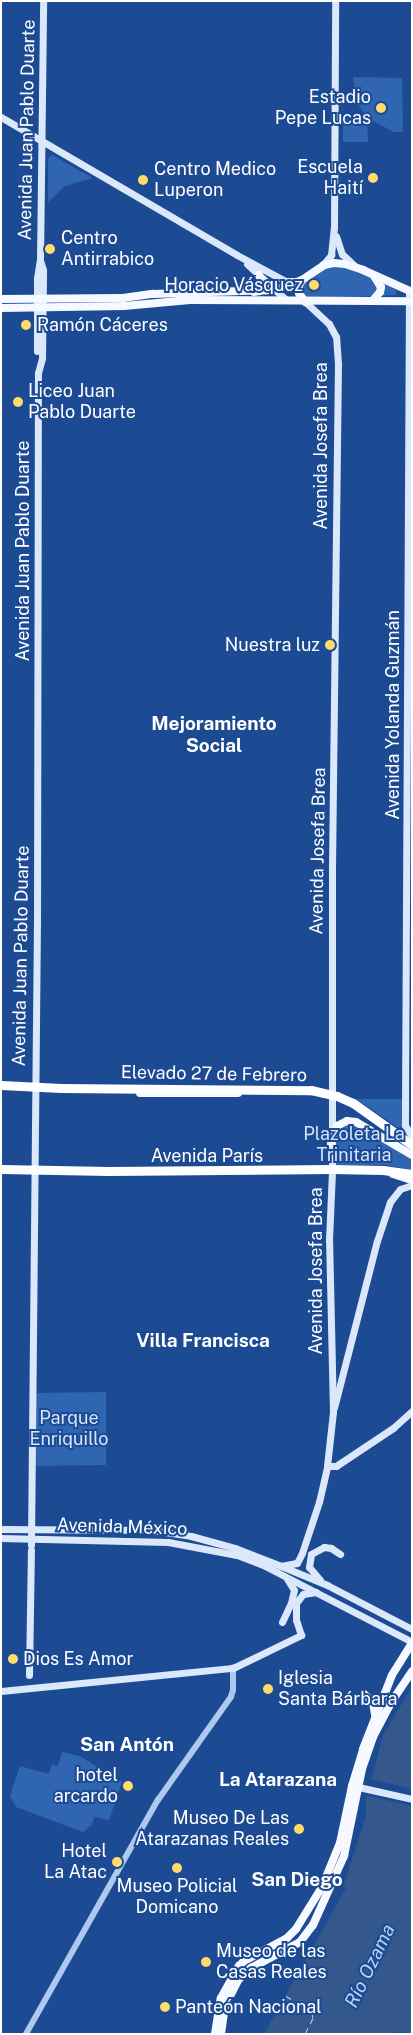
<!DOCTYPE html>
<meta charset="utf-8">
<style>
body{margin:0}
#map{position:relative;width:413px;height:2035px;overflow:hidden;background:#1c4b94;font-family:"Public Sans",sans-serif}
div>[style]{position:absolute}
.green>*{inset:0;background:#3065b2}
.water>*{inset:0;background:#34578c}
.pier>*{inset:0;background:#1c4b94}
.ferry>*{height:1px;margin-top:-0.5px;transform-origin:0;background:repeating-linear-gradient(90deg,#bad3f6 0 6px,transparent 0 11px)}
.tertiary>*{height:5.5px;margin:-2.75px;padding:0 2.75px;transform-origin:2.75px;border-radius:2.75px;background:#aec9ef}
.secondary>*{height:7px;margin:-3.5px;padding:0 3.5px;transform-origin:3.5px;border-radius:3.5px;background:#dbe7fb}
.primary>*{height:8px;margin:-4px;padding:0 4px;transform-origin:4px;border-radius:4px;background:#f6f9ff}
.motorway>*{height:9px;margin:-4.5px;padding:0 4.5px;transform-origin:4.5px;border-radius:4.5px;background:#fff}
.dots>*{width:14px;height:14px;translate:-50% -50%;box-sizing:border-box;border:2px solid #1c4b94;border-radius:50%}
span{translate:-50% -50%;white-space:nowrap;text-align:center;line-height:1.15;-webkit-text-stroke:4px #1c4b94;paint-order:stroke}
.poi-label{font-size:18px;color:#fff}
.right{translate:-100% -50%;text-align:right}
.left{translate:0 -50%;text-align:left}
.street-label{font-size:18px;color:#fff}
.park-label{font-size:18px;color:#d4e4fb}
.neighbourhood-label{font-size:19px;color:#fff;font-weight:700}
.water-label{font-size:19px;color:#bad3f6;font-style:italic}
.frame{position:absolute;inset:0;border:2px solid #fff;pointer-events:none}
</style>
<div id="map">
<div class="green">
<i style="clip-path:polygon(353px 77px,402px 78px,403px 132px,394px 132px,367px 118px,368px 142px,343px 142px,343px 116px,367px 117px,357px 103px)"></i>
<i style="clip-path:polygon(52px 155px,93px 178px,65px 186px,48px 202px,48px 158px)"></i>
<i style="clip-path:polygon(334px 267px,345px 268px,370px 276px,396px 290px,396px 295px,308px 298px,302px 293px,303px 284px,325px 268px)"></i>
<i style="clip-path:polygon(356px 1099px,402px 1099px,402px 1126px,400px 1128px,397px 1127px)"></i>
<i style="clip-path:polygon(355px 1124px,412px 1159px,412px 1170px,385px 1165px,334px 1165px,335px 1132px,342px 1125px)"></i>
<i style="clip-path:polygon(106px 1392px,106px 1465px,32px 1466px,33px 1393px)"></i>
<i style="clip-path:polygon(62px 1752px,80px 1756px,122px 1782px,109px 1820px,94px 1817px,92px 1825px,83px 1832px,16px 1807px,10px 1796px,20px 1766px,49px 1774px,52px 1764px,58px 1766px)"></i>
</div>
<div class="water">
<i style="clip-path:polygon(412px 1687px,412px 2034px,400px 2031px,389px 2034px,264px 2034px,346px 1888px,343px 1887px,366px 1816px,366px 1799px,383px 1735px)"></i>
</div>
<div class="pier">
<i style="clip-path:polygon(369px 1779px,412px 1789px,412px 1806px,365px 1795px)"></i>
</div>
<div class="ferry">
<i style="left:286px;top:1996px;width:28px;rotate:30deg"></i>
<i style="left:310px;top:2010px;width:4px;rotate:56deg"></i>
<i style="left:312px;top:2013px;width:5px;rotate:79deg"></i>
<i style="left:313px;top:2018px;width:18px;rotate:117deg"></i>
</div>
<div class="tertiary">
<i style="left:26px;top:2034px;width:269px;rotate:-60.6deg"></i>
<i style="left:158px;top:1800px;width:126px;rotate:-54.7deg"></i>
<i style="left:231px;top:1697px;width:7px;rotate:-74deg"></i>
<i style="left:233px;top:1690px;width:22px;rotate:-90deg"></i>
</div>
<div class="secondary">
<i style="left:1px;top:117px;width:273px;rotate:30.3deg"></i>
<i style="left:237px;top:255px;width:55px;rotate:28.4deg"></i>
<i style="left:285px;top:281px;width:12px"></i>
<i style="left:336px;top:236px;width:19px;rotate:72deg"></i>
<i style="left:342px;top:254px;width:18px;rotate:43deg"></i>
<i style="left:247px;top:264px;width:52px;rotate:42.6deg"></i>
<i style="left:321px;top:267px;width:16px;rotate:-50deg"></i>
<i style="left:331px;top:255px;width:27px;rotate:-84deg"></i>
<i style="left:334px;top:228px;width:227px;rotate:-89.7deg"></i>
<i style="left:409px;top:292px;width:833px;rotate:90.28deg"></i>
<i style="left:405px;top:1125px;width:14px;rotate:60deg"></i>
<i style="left:37px;top:351px;width:73px;rotate:-90deg"></i>
<i style="left:37px;top:278px;width:18px;rotate:-81deg"></i>
<i style="left:334px;top:1408px;width:172px;rotate:-75.6deg"></i>
<i style="left:377px;top:1241px;width:41px;rotate:-71.6deg"></i>
<i style="left:390px;top:1202px;width:16px;rotate:-52deg"></i>
<i style="left:400px;top:1189px;width:13px;rotate:-18deg"></i>
<i style="left:327px;top:1466px;width:9px"></i>
<i style="left:336px;top:1466px;width:69px;rotate:-33.7deg"></i>
<i style="left:393px;top:1428px;width:25px;rotate:-42deg"></i>
<i style="left:1px;top:1529px;width:150px;rotate:0.4deg"></i>
<i style="left:151px;top:1530px;width:40px;rotate:8.5deg"></i>
<i style="left:191px;top:1536px;width:46px;rotate:15.3deg"></i>
<i style="left:235px;top:1548px;width:49px;rotate:21.4deg"></i>
<i style="left:281px;top:1566px;width:50px;rotate:22.4deg"></i>
<i style="left:327px;top:1585px;width:96px;rotate:27.4deg"></i>
<i style="left:1px;top:1538px;width:167px;rotate:1.4deg"></i>
<i style="left:168px;top:1542px;width:70px;rotate:10.7deg"></i>
<i style="left:237px;top:1555px;width:30px;rotate:21deg"></i>
<i style="left:265px;top:1566px;width:165px;rotate:27.3deg"></i>
<i style="left:31px;top:1545px;width:622px;rotate:-89.45deg"></i>
<i style="left:37px;top:923px;width:550px;rotate:-89.9deg"></i>
<i style="left:38px;top:373px;width:16px;rotate:-75deg"></i>
<i style="left:42px;top:358px;width:88px;rotate:-89.3deg"></i>
<i style="left:43px;top:270px;width:10px;rotate:-107deg"></i>
<i style="left:40px;top:260px;width:259px;rotate:-89.3deg"></i>
<i style="left:281px;top:1566px;width:16px;rotate:-11deg"></i>
<i style="left:297px;top:1563px;width:11px;rotate:-63deg"></i>
<i style="left:302px;top:1553px;width:54px;rotate:-71.6deg"></i>
<i style="left:319px;top:1502px;width:37px;rotate:-77deg"></i>
<i style="left:327px;top:1466px;width:54px;rotate:-83.7deg"></i>
<i style="left:333px;top:1412px;width:172px;rotate:-91.3deg"></i>
<i style="left:329px;top:1240px;width:69px;rotate:-87.5deg"></i>
<i style="left:332px;top:1171px;width:303px;rotate:-90deg"></i>
<i style="left:332px;top:868px;width:504px;rotate:-89.32deg"></i>
<i style="left:338px;top:364px;width:27px;rotate:-94deg"></i>
<i style="left:336px;top:337px;width:15px;rotate:-118deg"></i>
<i style="left:329px;top:324px;width:33px;rotate:-137deg"></i>
<i style="left:320px;top:1580px;width:17px;rotate:-130deg"></i>
<i style="left:309px;top:1567px;width:13px;rotate:-81deg"></i>
<i style="left:311px;top:1554px;width:15px;rotate:-28deg"></i>
<i style="left:324px;top:1547px;width:7px;rotate:8deg"></i>
<i style="left:331px;top:1548px;width:11px;rotate:34deg"></i>
<i style="left:282px;top:1622px;width:21px;rotate:-65deg"></i>
<i style="left:291px;top:1603px;width:13px;rotate:-77deg"></i>
<i style="left:294px;top:1590px;width:13px;rotate:-122deg"></i>
<i style="left:29px;top:1675px;width:125px;rotate:-89.1deg"></i>
<i style="left:1px;top:1691px;width:233px;rotate:-5.7deg"></i>
<i style="left:233px;top:1668px;width:76px;rotate:-25.9deg"></i>
<i style="left:301px;top:1635px;width:16px;rotate:-108deg"></i>
<i style="left:296px;top:1620px;width:17px;rotate:-90deg"></i>
<i style="left:296px;top:1603px;width:11px;rotate:-52deg"></i>
<i style="left:303px;top:1594px;width:13px;rotate:-9deg"></i>
<i style="left:354px;top:1786px;width:59px;rotate:12.6deg"></i>
</div>
<div class="primary">
<i style="left:374px;top:276px;width:13px;rotate:58deg"></i>
<i style="left:381px;top:287px;width:5px;rotate:101deg"></i>
<i style="left:380px;top:292px;width:9px;rotate:131deg"></i>
<i style="left:302px;top:280px;width:6px;rotate:121deg"></i>
<i style="left:299px;top:285px;width:8px;rotate:90deg"></i>
<i style="left:299px;top:293px;width:11px;rotate:56deg"></i>
<i style="left:254px;top:292px;width:5px;rotate:-11deg"></i>
<i style="left:259px;top:291px;width:8px;rotate:-60deg"></i>
<i style="left:263px;top:284px;width:10px;rotate:-114deg"></i>
<i style="left:1px;top:299px;width:122px;rotate:-0.5deg"></i>
<i style="left:123px;top:298px;width:30px;rotate:-8deg"></i>
<i style="left:153px;top:294px;width:123px;rotate:-1.9deg"></i>
<i style="left:276px;top:290px;width:28px;rotate:-21deg"></i>
<i style="left:302px;top:280px;width:27px;rotate:-34deg"></i>
<i style="left:324px;top:265px;width:10px;rotate:-11deg"></i>
<i style="left:334px;top:263px;width:11px;rotate:5deg"></i>
<i style="left:345px;top:264px;width:19px;rotate:18deg"></i>
<i style="left:363px;top:270px;width:54px;rotate:24.2deg"></i>
<i style="left:1px;top:308px;width:123px;rotate:-0.9deg"></i>
<i style="left:124px;top:306px;width:66px;rotate:-5.2deg"></i>
<i style="left:190px;top:300px;width:222px;rotate:0.3deg"></i>
<i style="left:140px;top:1093px;width:98px"></i>
<i style="left:331px;top:1143px;width:18px;rotate:-71deg"></i>
<i style="left:337px;top:1126px;width:11px;rotate:-27deg"></i>
<i style="left:347px;top:1121px;width:9px;rotate:6deg"></i>
<i style="left:356px;top:1122px;width:65px;rotate:30.5deg"></i>
<i style="left:393px;top:1174px;width:20px;rotate:18deg"></i>
<i style="left:364px;top:1694px;width:12px;rotate:42deg"></i>
<i style="left:373px;top:1702px;width:13px;rotate:81deg"></i>
<i style="left:215px;top:2034px;width:36px;rotate:-81deg"></i>
<i style="left:221px;top:1998px;width:37px;rotate:-61deg"></i>
<i style="left:239px;top:1966px;width:7px;rotate:-45deg"></i>
<i style="left:244px;top:1961px;width:49px;rotate:-28.1deg"></i>
<i style="left:287px;top:1938px;width:13px;rotate:-45deg"></i>
<i style="left:296px;top:1929px;width:49px;rotate:-58.2deg"></i>
<i style="left:322px;top:1887px;width:48px;rotate:-67.8deg"></i>
<i style="left:340px;top:1843px;width:58px;rotate:-78.1deg"></i>
<i style="left:352px;top:1786px;width:39px;rotate:-73deg"></i>
<i style="left:363px;top:1749px;width:79px;rotate:-68.6deg"></i>
<i style="left:392px;top:1675px;width:38px;rotate:-58deg"></i>
<i style="left:221px;top:2034px;width:28px;rotate:-82deg"></i>
<i style="left:225px;top:2006px;width:29px;rotate:-63deg"></i>
<i style="left:238px;top:1980px;width:18px;rotate:-43deg"></i>
<i style="left:251px;top:1968px;width:55px;rotate:-28deg"></i>
<i style="left:300px;top:1942px;width:21px;rotate:-53deg"></i>
<i style="left:313px;top:1925px;width:76px;rotate:-65.8deg"></i>
<i style="left:344px;top:1856px;width:89px;rotate:-78.3deg"></i>
<i style="left:362px;top:1769px;width:34px;rotate:-71deg"></i>
<i style="left:373px;top:1737px;width:41px;rotate:-62.2deg"></i>
<i style="left:392px;top:1701px;width:36px;rotate:-56deg"></i>
</div>
<div class="motorway">
<i style="left:1px;top:1085px;width:60px;rotate:2.9deg"></i>
<i style="left:61px;top:1088px;width:250px;rotate:0.5deg"></i>
<i style="left:311px;top:1090px;width:27px;rotate:13deg"></i>
<i style="left:337px;top:1096px;width:17px;rotate:24deg"></i>
<i style="left:353px;top:1103px;width:72px;rotate:35.4deg"></i>
<i style="left:1px;top:1169px;width:108px;rotate:1.1deg"></i>
<i style="left:109px;top:1171px;width:223px;rotate:-0.5deg"></i>
<i style="left:332px;top:1169px;width:51px;rotate:1.1deg"></i>
<i style="left:383px;top:1170px;width:29px;rotate:8deg"></i>
</div>
<div class="dots">
<i style="left:381px;top:108px;background:#ffda6c"></i>
<i style="left:373px;top:178px;background:#ffda6c"></i>
<i style="left:143px;top:180px;background:#ffda6c"></i>
<i style="left:50px;top:249px;background:#ffda6c"></i>
<i style="left:314px;top:285px;background:#ffda6c"></i>
<i style="left:26px;top:325px;background:#ffda6c"></i>
<i style="left:18px;top:402px;background:#ffda6c"></i>
<i style="left:330px;top:645px;background:#ffda6c"></i>
<i style="left:13px;top:1659px;background:#ffda6c"></i>
<i style="left:268px;top:1689px;background:#ffda6c"></i>
<i style="left:128px;top:1786px;background:#ffda6c"></i>
<i style="left:299px;top:1829px;background:#ffda6c"></i>
<i style="left:117px;top:1862px;background:#ffda6c"></i>
<i style="left:177px;top:1868px;background:#ffda6c"></i>
<i style="left:206px;top:1962px;background:#ffda6c"></i>
<i style="left:165px;top:2007px;background:#ffda6c"></i>
</div>
<div class="poi-label">
<span class="right" style="left:371px;top:108px">Estadio<br>Pepe Lucas</span>
<span class="right" style="left:363px;top:178px">Escuela<br>Haití</span>
<span class="left" style="left:154px;top:180px">Centro Medico<br>Luperon</span>
<span class="left" style="left:61px;top:249px">Centro<br>Antirrabico</span>
<span class="right" style="left:303px;top:285px">Horacio Vásquez</span>
<span class="left" style="left:37px;top:325px">Ramón Cáceres</span>
<span class="left" style="left:28px;top:402px">Liceo Juan<br>Pablo Duarte</span>
<span class="right" style="left:320px;top:645px">Nuestra luz</span>
<span class="left" style="left:23px;top:1659px">Dios Es Amor</span>
<span class="left" style="left:278px;top:1689px">Iglesia<br>Santa Bárbara</span>
<span class="right" style="left:118px;top:1786px">hotel<br>arcardo</span>
<span class="right" style="left:289px;top:1829px">Museo De Las<br>Atarazanas Reales</span>
<span class="right" style="left:107px;top:1862px">Hotel<br>La Atac</span>
<span style="left:177px;top:1897px">Museo Policial<br>Domicano</span>
<span class="left" style="left:216px;top:1962px">Museo de las<br>Casas Reales</span>
<span class="left" style="left:175px;top:2007px">Panteón Nacional</span>
</div>
<div class="street-label">
<span style="left:27px;top:130px;rotate:-89deg">Avenida Juan Pablo Duarte</span>
<span style="left:321px;top:446px;rotate:-90deg">Avenida Josefa Brea</span>
<span style="left:23px;top:551px;rotate:-90deg">Avenida Juan Pablo Duarte</span>
<span style="left:393px;top:715px;rotate:-90deg">Avenida Yolanda Guzmán</span>
<span style="left:318px;top:851px;rotate:-89deg">Avenida Josefa Brea</span>
<span style="left:21px;top:956px;rotate:-89deg">Avenida Juan Pablo Duarte</span>
<span style="left:214px;top:1074px;rotate:1deg">Elevado 27 de Febrero</span>
<span style="left:207px;top:1156px">Avenida París</span>
<span style="left:316px;top:1271px;rotate:-90deg">Avenida Josefa Brea</span>
<span style="left:122px;top:1527px;rotate:2deg">Avenida México</span>
</div>
<div class="park-label">
<span style="left:354px;top:1145px">Plazoleta La<br>Trinitaria</span>
<span style="left:69px;top:1429px">Parque<br>Enriquillo</span>
</div>
<div class="neighbourhood-label">
<span style="left:214px;top:735px">Mejoramiento<br>Social</span>
<span style="left:203px;top:1341px">Villa Francisca</span>
<span style="left:127px;top:1745px">San Antón</span>
<span style="left:278px;top:1780px">La Atarazana</span>
<span style="left:297px;top:1880px">San Diego</span>
</div>
<div class="water-label">
<span style="left:370px;top:1966px;rotate:-64deg">Río Ozama</span>
</div>
<div class="frame"></div>
</div>
